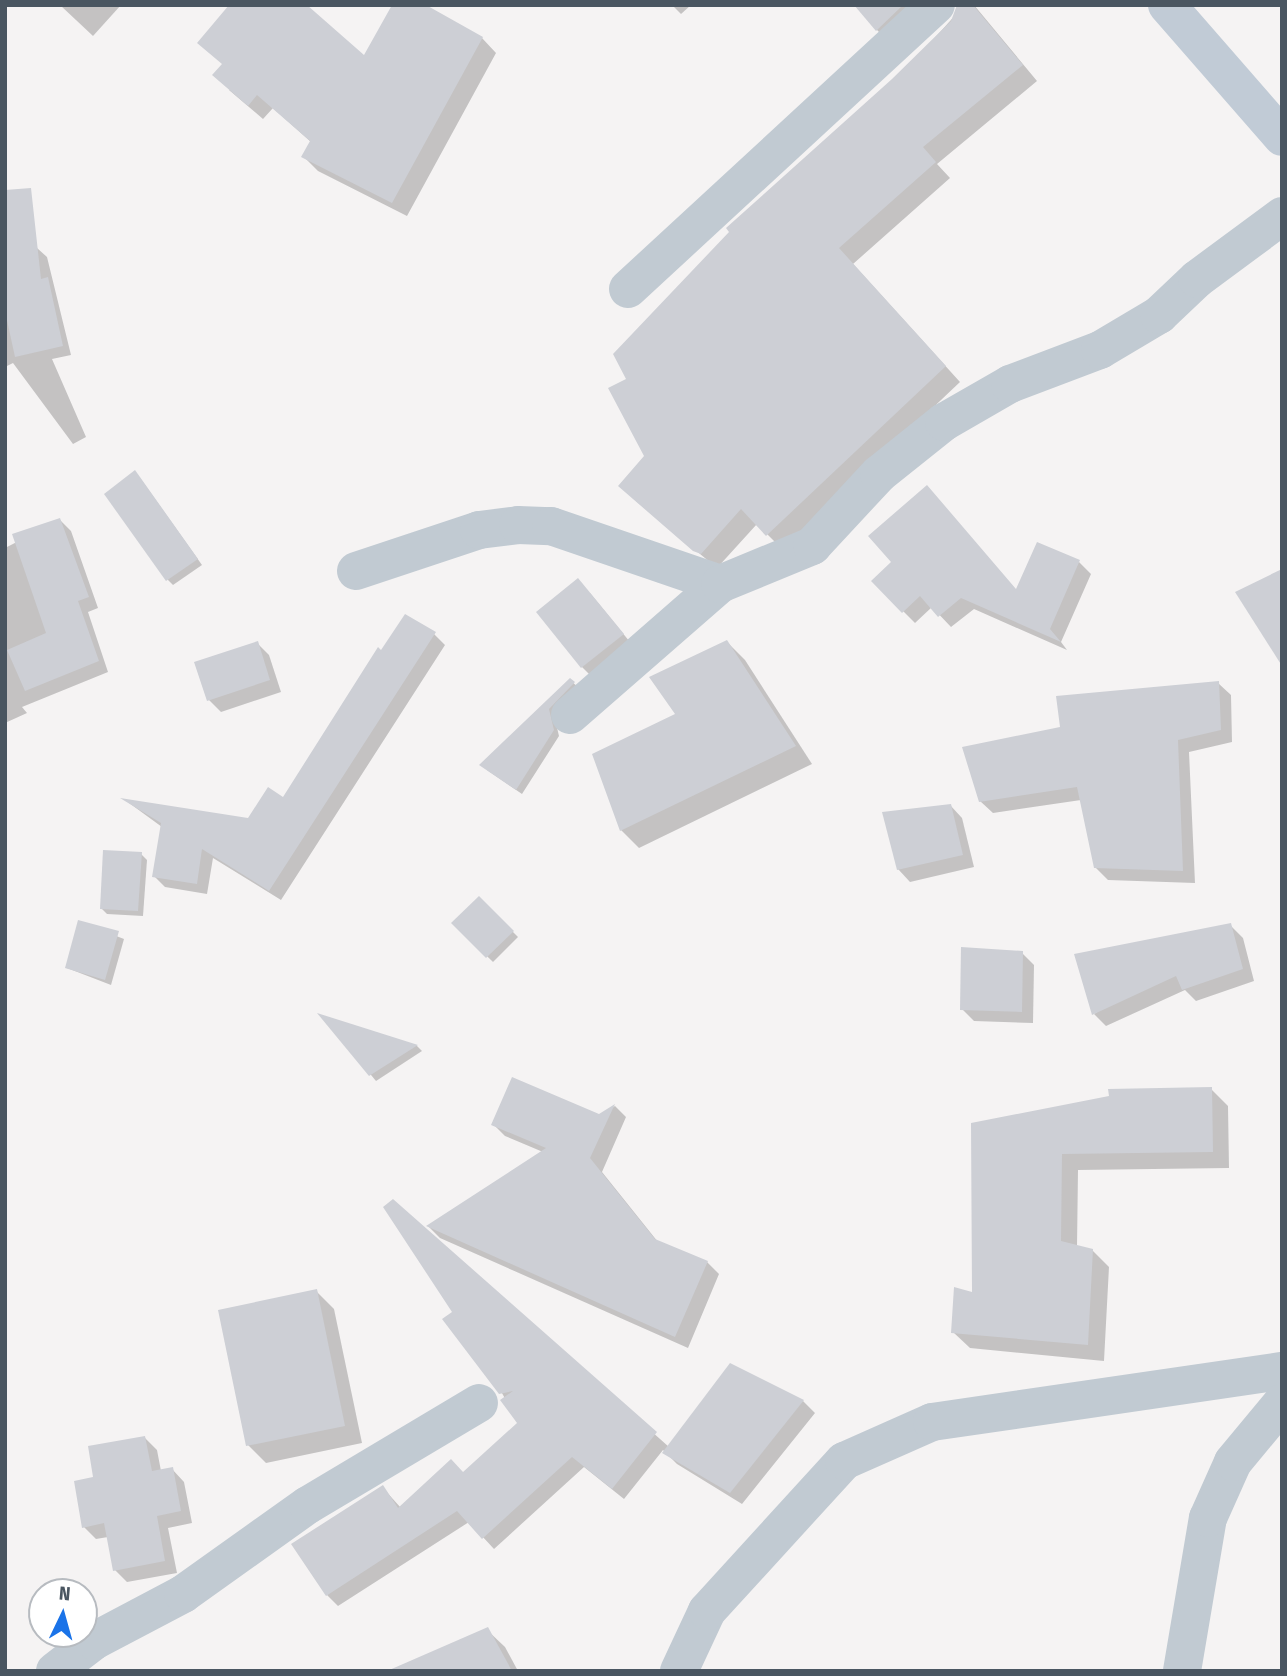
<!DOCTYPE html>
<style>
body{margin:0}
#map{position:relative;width:1287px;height:1676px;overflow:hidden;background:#f5f3f3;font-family:"Fira Sans Condensed",sans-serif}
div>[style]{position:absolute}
.shadow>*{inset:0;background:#0003}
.building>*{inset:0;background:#cdcfd5}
.street>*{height:38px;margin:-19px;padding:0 19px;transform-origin:19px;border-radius:19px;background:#c1cad2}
.secondary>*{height:38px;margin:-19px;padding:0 19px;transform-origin:19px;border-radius:19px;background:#c1cbd6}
span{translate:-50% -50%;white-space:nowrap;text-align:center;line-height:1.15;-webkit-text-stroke:7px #fff;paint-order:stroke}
.frame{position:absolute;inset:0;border:7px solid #4a5661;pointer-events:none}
.north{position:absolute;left:28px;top:1578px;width:70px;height:70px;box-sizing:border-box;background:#fff;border:2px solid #b7bbc0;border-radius:50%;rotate:5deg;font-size:19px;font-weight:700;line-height:28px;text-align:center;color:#4a5661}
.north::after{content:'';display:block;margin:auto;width:24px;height:32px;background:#1a73e8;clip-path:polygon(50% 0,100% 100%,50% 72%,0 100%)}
</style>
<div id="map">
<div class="shadow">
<i style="clip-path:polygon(60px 5px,121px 5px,93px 36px)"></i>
<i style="clip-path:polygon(672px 5px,691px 5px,681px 14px)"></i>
<i style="clip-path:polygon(873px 5px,940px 5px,892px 45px,877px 30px)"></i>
<i style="clip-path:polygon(957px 5px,974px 5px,1037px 81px,937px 164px,950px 178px,853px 264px,960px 382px,783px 550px,757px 524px,717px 568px,636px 501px,646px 456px,628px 379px,959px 11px)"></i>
<i style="clip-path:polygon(482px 38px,496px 53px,407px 216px,318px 171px,304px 157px,311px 142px,273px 108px,263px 119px,229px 90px,364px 58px)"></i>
<i style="clip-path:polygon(37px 248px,47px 257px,71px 355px,52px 359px,86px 437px,73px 444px,13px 363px,5px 367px,5px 252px)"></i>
<i style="clip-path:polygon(140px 478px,202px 565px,173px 585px,168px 580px)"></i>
<i style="clip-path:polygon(60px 520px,71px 531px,98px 608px,88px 612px,108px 672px,22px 707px,27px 713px,5px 723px,5px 548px)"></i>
<i style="clip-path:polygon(1079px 562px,1091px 574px,1061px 642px,1067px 650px,974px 609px,951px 627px,932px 607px,915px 623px,873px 581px,1017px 591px)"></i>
<i style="clip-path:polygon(590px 593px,634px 647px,594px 679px,582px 667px)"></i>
<i style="clip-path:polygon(434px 634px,445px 645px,281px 900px,213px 858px,207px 894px,165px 887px,154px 876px,162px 827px,125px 800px,249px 820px,284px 799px)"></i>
<i style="clip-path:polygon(727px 642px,745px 660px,812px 764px,639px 848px,621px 830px,677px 715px)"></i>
<i style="clip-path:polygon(257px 643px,269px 655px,281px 692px,221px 712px,209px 700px)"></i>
<i style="clip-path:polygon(570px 680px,579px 688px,554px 715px,559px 736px,522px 794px,487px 770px)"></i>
<i style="clip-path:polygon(1218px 683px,1231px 695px,1232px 742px,1189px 752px,1195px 883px,1108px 880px,1095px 867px,1081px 800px,993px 813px,980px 801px,1062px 728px)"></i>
<i style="clip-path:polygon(950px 805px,962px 818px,974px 867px,910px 882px,898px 869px)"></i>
<i style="clip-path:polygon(141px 854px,147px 860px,143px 916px,107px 914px,101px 908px)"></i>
<i style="clip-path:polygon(479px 898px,518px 937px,493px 962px,453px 923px)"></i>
<i style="clip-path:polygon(80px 922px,124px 939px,111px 985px,67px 968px)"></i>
<i style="clip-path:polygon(1230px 925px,1243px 938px,1254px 981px,1196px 1001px,1185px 990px,1106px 1026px,1094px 1014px)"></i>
<i style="clip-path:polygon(1022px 953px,1034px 965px,1033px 1023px,974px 1021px,962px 1009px)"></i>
<i style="clip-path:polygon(322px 1016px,417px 1046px,422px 1051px,376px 1081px)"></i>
<i style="clip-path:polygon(1211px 1089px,1228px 1106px,1229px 1168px,1078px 1170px,1077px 1247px,1092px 1250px,1109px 1267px,1104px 1361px,970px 1348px,953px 1332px,974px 1294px,973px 1125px)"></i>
<i style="clip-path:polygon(615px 1106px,626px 1117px,602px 1172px,658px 1242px,707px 1262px,719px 1274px,688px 1348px,440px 1238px,429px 1227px,543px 1152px,505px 1136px,493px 1124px,599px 1116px)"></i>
<i style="clip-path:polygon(393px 1201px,669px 1447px,803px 1401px,815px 1413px,742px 1504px,677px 1464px,663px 1450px,624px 1499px,584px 1467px,494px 1549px,469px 1522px,338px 1606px,327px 1595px,383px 1488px,401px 1508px,464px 1474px,519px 1423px)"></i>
<i style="clip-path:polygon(316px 1291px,334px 1309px,362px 1443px,266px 1463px,248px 1445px)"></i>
<i style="clip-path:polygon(145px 1438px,157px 1450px,161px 1471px,172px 1469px,184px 1482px,192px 1523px,168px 1528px,177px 1573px,127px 1582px,115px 1570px,108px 1537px,96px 1539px,84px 1527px,95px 1479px)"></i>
<i style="clip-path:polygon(487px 1630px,505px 1647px,518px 1671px,392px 1671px)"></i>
</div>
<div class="building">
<i style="clip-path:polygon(229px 5px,307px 5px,364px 55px,392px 5px,426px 5px,483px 37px,392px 203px,301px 157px,310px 141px,257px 95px,248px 106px,212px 75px,222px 64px,197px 43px)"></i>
<i style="clip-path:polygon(854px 5px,903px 5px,876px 31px)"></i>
<i style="clip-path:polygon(957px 5px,973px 5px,1023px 65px,923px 147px,936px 162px,839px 248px,946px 366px,766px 536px,741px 509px,701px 554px,693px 551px,618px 486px,644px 456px,608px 388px,626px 379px,613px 354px,729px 232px,726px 228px,892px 79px,951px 21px)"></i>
<i style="clip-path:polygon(31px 188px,41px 279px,48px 277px,63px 346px,15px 357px,5px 311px,5px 190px)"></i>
<i style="clip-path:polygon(135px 470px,198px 559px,166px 581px,104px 494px)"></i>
<i style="clip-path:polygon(927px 485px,1016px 589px,1037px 542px,1080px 560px,1050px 629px,1061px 642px,961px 598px,938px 617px,920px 596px,902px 613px,871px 581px,891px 562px,868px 536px)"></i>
<i style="clip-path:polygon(60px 518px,89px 597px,78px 601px,99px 661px,25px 691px,7px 650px,46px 633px,12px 534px)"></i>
<i style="clip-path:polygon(1282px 569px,1282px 666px,1235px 592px)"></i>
<i style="clip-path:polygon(578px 578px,624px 634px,581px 668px,536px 612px)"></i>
<i style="clip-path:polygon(405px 614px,436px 632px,269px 891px,202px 849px,197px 884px,152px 877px,161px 823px,120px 798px,248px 818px,268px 787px,283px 797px,378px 647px,381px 650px)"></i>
<i style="clip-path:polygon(727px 640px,796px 746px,620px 831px,592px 754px,675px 714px,649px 677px)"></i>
<i style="clip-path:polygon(258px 641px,270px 680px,207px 701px,194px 662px)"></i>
<i style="clip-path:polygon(570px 678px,575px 682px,549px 709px,554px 730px,516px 790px,479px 765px)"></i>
<i style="clip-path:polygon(1219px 681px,1221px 730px,1178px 740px,1183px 871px,1094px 868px,1077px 787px,979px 802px,962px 747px,1060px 727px,1056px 696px)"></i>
<i style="clip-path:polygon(951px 804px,963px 855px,897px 870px,882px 812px)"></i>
<i style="clip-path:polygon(103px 850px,142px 852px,138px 911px,100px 909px)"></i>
<i style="clip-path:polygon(479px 896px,514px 931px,486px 958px,451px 923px)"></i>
<i style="clip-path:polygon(78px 920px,119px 931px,105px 980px,65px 968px)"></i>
<i style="clip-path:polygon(1231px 923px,1243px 969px,1182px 990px,1176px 976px,1092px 1015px,1074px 954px)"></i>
<i style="clip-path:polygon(961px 947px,1023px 951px,1022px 1012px,960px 1010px)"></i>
<i style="clip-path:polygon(317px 1013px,418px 1045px,369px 1076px)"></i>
<i style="clip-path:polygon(512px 1077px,599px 1114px,615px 1104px,590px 1158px,655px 1239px,708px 1261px,675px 1337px,426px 1226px,546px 1148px,491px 1125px)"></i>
<i style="clip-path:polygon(1212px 1087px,1213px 1152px,1062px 1154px,1061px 1241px,1093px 1249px,1088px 1345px,951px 1333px,954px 1287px,972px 1292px,971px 1123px,1109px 1096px,1108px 1089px)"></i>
<i style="clip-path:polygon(393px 1199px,657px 1432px,612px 1489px,572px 1457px,482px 1539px,457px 1511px,326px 1596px,291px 1544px,383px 1485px,398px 1508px,451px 1459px,463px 1472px,517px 1423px,500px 1400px,513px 1391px,499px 1394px,442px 1319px,452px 1312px,383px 1207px)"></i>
<i style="clip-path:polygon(317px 1289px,345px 1426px,246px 1446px,218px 1310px)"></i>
<i style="clip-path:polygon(730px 1363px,804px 1400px,730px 1493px,662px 1453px)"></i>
<i style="clip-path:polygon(145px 1436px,152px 1471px,173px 1467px,181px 1511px,157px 1516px,165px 1561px,113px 1571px,104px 1523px,82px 1528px,74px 1481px,93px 1477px,88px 1446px)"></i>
<i style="clip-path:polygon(488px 1627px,512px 1671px,387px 1671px)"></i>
</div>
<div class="street">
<i style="left:628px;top:289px;width:419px;rotate:-42.7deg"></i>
<i style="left:356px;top:571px;width:130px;rotate:-18.4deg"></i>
<i style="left:479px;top:530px;width:39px;rotate:-7deg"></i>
<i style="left:518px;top:525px;width:33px;rotate:2deg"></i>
<i style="left:551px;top:526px;width:179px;rotate:18.9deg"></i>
<i style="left:570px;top:715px;width:199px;rotate:-41.1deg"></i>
<i style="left:720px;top:584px;width:100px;rotate:-22.4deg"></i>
<i style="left:812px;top:546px;width:98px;rotate:-47.1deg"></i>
<i style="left:879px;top:474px;width:83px;rotate:-38.7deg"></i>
<i style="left:944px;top:422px;width:76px;rotate:-29.9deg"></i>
<i style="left:1010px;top:384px;width:96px;rotate:-20.7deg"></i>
<i style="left:1100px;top:350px;width:69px;rotate:-30.7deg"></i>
<i style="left:1159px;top:315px;width:52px;rotate:-43.5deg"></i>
<i style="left:1197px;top:279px;width:106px;rotate:-36.5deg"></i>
<i style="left:55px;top:1671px;width:49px;rotate:-37.6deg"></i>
<i style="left:94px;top:1641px;width:101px;rotate:-27.8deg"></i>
<i style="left:183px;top:1594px;width:153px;rotate:-35.5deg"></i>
<i style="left:308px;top:1505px;width:199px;rotate:-30.8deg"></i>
<i style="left:679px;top:1671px;width:66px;rotate:-65deg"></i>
<i style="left:707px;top:1611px;width:203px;rotate:-47.6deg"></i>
<i style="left:844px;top:1461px;width:96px;rotate:-23.9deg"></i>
<i style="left:932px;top:1422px;width:354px;rotate:-8.3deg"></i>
<i style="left:1182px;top:1671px;width:155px;rotate:-80.4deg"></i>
<i style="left:1208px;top:1518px;width:61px;rotate:-65.9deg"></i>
<i style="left:1233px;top:1462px;width:77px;rotate:-50.3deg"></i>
</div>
<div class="secondary">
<i style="left:1167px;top:5px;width:175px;rotate:48.9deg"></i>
</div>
<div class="frame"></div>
<div class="north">N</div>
</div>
